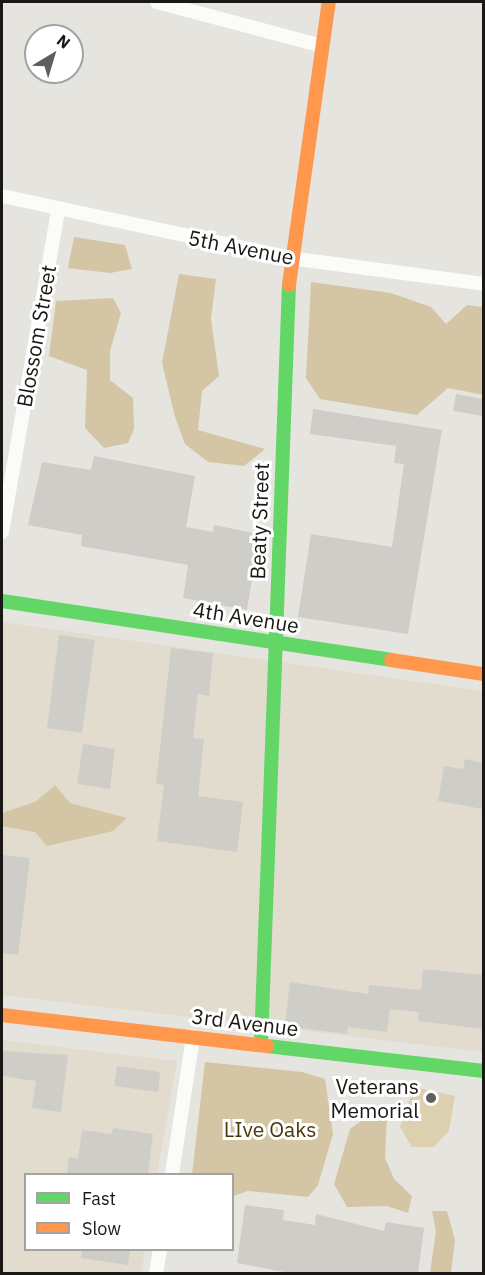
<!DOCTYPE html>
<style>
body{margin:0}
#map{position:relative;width:485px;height:1275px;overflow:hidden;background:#e6e4de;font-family:"IBM Plex Sans",sans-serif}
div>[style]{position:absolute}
.built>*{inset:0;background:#e1dcce}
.green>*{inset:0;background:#ddd0af}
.forest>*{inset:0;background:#d4c6a4}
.building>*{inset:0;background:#cfcdc8}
.street>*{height:14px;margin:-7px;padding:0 7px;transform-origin:7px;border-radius:7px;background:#fbfbfa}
.fast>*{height:14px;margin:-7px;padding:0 7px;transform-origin:7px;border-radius:7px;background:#63d668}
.slow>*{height:14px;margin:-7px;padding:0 7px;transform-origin:7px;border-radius:7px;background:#ff974d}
.dots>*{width:16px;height:16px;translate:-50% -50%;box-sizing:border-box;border:3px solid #fff;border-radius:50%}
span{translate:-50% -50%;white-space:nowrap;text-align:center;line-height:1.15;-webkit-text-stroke:6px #fff;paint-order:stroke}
.street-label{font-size:21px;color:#1a1814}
.poi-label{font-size:21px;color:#1a1814}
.right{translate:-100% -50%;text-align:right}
.park-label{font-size:21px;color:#493807}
.frame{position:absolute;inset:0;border:3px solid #1a1814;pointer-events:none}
.legend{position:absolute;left:24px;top:1173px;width:210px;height:78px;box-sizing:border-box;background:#fff;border:2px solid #a3a3a1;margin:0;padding:8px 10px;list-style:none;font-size:18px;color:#1a1814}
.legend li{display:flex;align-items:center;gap:12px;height:30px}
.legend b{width:30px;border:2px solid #a3a3a1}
.north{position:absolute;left:24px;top:24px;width:60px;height:60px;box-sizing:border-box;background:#fff;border:2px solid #a3a3a1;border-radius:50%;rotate:38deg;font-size:16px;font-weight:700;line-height:24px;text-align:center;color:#1a1814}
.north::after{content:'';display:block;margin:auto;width:21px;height:27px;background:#615f5b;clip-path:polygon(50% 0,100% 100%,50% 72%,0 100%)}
</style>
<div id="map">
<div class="built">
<i style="clip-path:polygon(2px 622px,483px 691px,483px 1052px,2px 995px)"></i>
<i style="clip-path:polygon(2px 1040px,177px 1061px,157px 1174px,26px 1174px,26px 1250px,145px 1250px,141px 1273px,2px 1274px)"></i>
</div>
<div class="green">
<i style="clip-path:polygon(414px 1087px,455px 1096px,449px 1131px,434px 1147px,412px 1147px,400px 1127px)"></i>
</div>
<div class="forest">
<i style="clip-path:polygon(74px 237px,125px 245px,132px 269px,110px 273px,68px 268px)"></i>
<i style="clip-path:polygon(179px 274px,216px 279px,211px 319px,219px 376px,202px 391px,198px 430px,265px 449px,244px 466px,208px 462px,185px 444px,175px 417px,162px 363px)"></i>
<i style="clip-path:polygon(311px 282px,391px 293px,431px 307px,446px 324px,467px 305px,483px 307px,483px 395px,448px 388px,417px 415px,320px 399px,306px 378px)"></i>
<i style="clip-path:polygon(113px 298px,121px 313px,110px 351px,110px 380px,133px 398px,134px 429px,128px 443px,104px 448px,85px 428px,87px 370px,49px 356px,56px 301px)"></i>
<i style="clip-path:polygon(55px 785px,70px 803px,127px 818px,113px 831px,47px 846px,35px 832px,2px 826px,2px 813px,35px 802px)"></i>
<i style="clip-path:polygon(205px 1062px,302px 1072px,325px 1079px,333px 1134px,318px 1185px,308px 1197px,248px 1191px,233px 1196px,232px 1174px,192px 1174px)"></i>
<i style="clip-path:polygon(370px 1115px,387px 1117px,385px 1158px,394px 1179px,412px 1196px,408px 1213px,387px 1206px,347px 1207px,334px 1184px,350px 1129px)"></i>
<i style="clip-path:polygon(432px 1211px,447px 1211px,455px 1240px,451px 1273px,430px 1273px,436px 1231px)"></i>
</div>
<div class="building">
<i style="clip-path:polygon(456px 394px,483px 399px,483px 416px,453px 411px)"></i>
<i style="clip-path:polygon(313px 409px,442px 430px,408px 634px,298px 617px,311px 534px,392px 547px,404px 464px,394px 463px,396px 446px,310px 434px)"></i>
<i style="clip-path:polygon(94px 456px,195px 476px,186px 527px,213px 532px,214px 525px,259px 534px,247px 610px,183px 598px,188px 565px,81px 546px,82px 535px,28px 525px,42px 462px,91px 470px)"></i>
<i style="clip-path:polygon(59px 635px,95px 640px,82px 733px,47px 728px)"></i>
<i style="clip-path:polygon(171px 648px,213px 653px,209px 696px,198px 694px,193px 738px,204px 739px,198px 796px,243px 802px,237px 852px,157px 841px,164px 785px,156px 784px)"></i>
<i style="clip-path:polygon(83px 744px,115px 749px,110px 789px,77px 784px)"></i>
<i style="clip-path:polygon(465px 759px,483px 763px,483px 809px,438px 801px,444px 766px,463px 769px)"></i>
<i style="clip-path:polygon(2px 855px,30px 858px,18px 955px,2px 953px)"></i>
<i style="clip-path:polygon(423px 969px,483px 975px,483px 1029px,418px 1021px,419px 1012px,390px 1009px,387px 1032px,348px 1027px,347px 1034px,285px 1026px,290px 982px,368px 994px,369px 985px,421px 990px)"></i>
<i style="clip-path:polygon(2px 1051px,68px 1055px,61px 1112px,32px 1108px,36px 1081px,2px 1076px)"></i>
<i style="clip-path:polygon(117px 1066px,160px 1072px,158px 1092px,114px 1086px)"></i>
<i style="clip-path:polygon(113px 1128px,153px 1134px,148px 1174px,67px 1174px,69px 1157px,78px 1159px,82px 1130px,112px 1134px)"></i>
<i style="clip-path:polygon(245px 1205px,284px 1210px,283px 1220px,315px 1225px,316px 1214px,384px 1231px,386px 1222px,424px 1228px,418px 1274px,295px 1274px,237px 1263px)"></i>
<i style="clip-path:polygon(82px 1250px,130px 1250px,128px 1265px,81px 1258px)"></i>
</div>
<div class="street">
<i style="left:157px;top:2px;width:171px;rotate:14.9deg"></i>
<i style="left:2px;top:196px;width:295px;rotate:12.1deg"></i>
<i style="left:290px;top:258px;width:196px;rotate:7.6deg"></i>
<i style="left:2px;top:532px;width:327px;rotate:-80.1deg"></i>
<i style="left:172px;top:1174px;width:139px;rotate:-81.3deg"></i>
<i style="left:156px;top:1274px;width:24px;rotate:-81deg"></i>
</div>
<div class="fast">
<i style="left:2px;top:601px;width:393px;rotate:8.6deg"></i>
<i style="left:261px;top:1044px;width:760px;rotate:-87.89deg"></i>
<i style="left:267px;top:1046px;width:218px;rotate:6.6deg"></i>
</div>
<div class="slow">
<i style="left:289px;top:285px;width:286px;rotate:-82deg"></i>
<i style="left:391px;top:660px;width:94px;rotate:8.6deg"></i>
<i style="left:2px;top:1015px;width:267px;rotate:6.7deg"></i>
</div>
<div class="dots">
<i style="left:431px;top:1098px;background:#615f5b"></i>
</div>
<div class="street-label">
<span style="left:241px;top:247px;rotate:11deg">5th Avenue</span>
<span style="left:36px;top:336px;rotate:-80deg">Blossom Street</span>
<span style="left:259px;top:521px;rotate:-88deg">Beaty Street</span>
<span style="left:246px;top:617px;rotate:9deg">4th Avenue</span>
<span style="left:245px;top:1022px;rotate:7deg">3rd Avenue</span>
</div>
<div class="poi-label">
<span class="right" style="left:419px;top:1098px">Veterans<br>Memorial</span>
</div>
<div class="park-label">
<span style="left:270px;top:1129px">LIve Oaks</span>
</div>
<div class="frame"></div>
<ul class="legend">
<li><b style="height:8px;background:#63d668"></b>Fast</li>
<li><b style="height:8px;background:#ff974d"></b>Slow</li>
</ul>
<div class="north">N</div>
</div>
